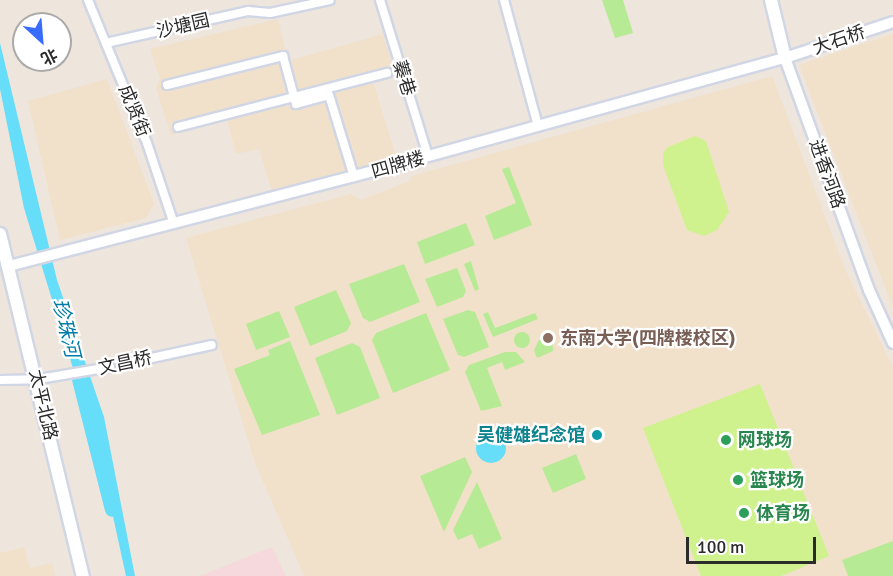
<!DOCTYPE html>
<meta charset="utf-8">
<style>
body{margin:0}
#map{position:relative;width:893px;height:576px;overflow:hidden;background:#eee5dc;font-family:Signika,"Noto Sans SC",sans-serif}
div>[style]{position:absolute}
.education>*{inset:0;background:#f1e1ca}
.medical>*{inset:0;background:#f6d9dc}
.green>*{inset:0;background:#b7ea94}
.round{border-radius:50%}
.pitch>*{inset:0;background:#cff28e}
.water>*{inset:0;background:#66ddf9}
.river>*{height:15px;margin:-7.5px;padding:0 7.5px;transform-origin:7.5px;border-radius:7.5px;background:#66ddf9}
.roads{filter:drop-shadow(2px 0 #d1d6e5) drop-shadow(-2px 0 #d1d6e5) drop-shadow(0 2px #d1d6e5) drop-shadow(0 -2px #d1d6e5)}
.minor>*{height:8px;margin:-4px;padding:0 4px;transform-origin:4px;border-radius:4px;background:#fff}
.tertiary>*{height:10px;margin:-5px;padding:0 5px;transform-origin:5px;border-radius:5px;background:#fff}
.secondary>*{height:12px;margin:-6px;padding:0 6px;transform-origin:6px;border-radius:6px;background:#fff}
.bridges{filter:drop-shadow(2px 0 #d1d6e5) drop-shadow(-2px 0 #d1d6e5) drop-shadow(0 2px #d1d6e5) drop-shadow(0 -2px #d1d6e5)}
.minor-bridge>*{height:8px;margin:-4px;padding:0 4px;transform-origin:4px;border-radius:4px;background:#fff}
.dots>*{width:16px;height:16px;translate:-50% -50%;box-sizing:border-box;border:3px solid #fff;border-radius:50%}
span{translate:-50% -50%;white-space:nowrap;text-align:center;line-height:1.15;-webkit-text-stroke:4.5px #fff;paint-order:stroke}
.street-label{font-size:18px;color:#2b2b2b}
.education-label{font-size:18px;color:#785e54;font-weight:700}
.left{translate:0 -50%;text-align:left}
.culture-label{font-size:18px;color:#0d838f;font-weight:700}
.right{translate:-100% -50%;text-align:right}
.leisure-label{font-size:18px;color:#27864d;font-weight:700}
.water-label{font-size:20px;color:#017ca9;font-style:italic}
.north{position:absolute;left:12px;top:12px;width:60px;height:60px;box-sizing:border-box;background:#fff;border:2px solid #aaa;border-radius:50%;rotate:154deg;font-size:16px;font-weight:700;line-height:24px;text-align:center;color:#2b2b2b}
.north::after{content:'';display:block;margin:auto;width:21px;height:27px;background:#386cff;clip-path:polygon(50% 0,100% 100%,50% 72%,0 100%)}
.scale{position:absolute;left:686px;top:537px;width:130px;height:27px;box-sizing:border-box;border:3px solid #2b2b2b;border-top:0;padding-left:8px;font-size:18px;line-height:21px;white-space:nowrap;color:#2b2b2b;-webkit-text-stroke:4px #fff;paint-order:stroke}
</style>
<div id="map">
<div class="education">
<i style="clip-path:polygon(278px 19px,288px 61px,383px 34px,395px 75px,373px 81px,396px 157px,272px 191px,259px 149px,236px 154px,227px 120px,171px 135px,156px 88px,160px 79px,150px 49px)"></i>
<i style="clip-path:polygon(893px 34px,893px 308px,799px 65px)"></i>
<i style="clip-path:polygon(772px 76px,845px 269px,893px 367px,893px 576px,304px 576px,255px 463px,186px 238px,351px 194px,361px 200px,410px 181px,412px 176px)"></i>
<i style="clip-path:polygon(107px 79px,154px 204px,146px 218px,60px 240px,28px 101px)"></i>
<i style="clip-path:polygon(24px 547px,30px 568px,52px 563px,55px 576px,0 576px,0 553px)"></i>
</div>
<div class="medical">
<i style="clip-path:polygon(272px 547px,286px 576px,200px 576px)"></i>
</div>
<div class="green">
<i style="clip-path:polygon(602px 0,623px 0,633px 33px,615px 38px)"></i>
<i style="clip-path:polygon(509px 167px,532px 225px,494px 240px,485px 216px,516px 203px,502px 169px)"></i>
<i style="clip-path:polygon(466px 223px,475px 245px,425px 264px,417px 242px)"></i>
<i style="clip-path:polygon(471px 261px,479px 289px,475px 291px,464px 264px)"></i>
<i style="clip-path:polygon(404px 264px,420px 302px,370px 322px,363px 318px,349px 284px)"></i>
<i style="clip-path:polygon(457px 268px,466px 291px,463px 297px,437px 307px,425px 279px)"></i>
<i style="clip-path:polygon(336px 290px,351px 323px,347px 331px,310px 346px,294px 307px)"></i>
<i style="clip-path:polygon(468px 310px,475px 312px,489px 347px,464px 357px,458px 355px,443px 319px)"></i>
<i style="clip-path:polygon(279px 311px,290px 337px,256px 350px,246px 324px)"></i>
<i style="clip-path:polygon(488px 312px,495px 328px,535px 313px,538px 319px,493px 337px,483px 314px)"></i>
<i style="clip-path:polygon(426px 313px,450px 370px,393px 393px,372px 340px,376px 333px)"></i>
<i class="round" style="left:514px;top:332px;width:16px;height:16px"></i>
<i style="clip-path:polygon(552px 335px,553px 351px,537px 358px,534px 350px,539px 340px)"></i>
<i style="clip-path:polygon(290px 341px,320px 415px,262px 435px,234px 369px,270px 355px,268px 350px)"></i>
<i style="clip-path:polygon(352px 343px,360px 347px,380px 398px,337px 415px,315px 358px)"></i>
<i style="clip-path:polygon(505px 352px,516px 352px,525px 362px,505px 370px,502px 362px,487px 368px,502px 406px,481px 411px,465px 372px,469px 365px)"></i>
<i style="clip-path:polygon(576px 454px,586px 479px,553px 493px,542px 468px)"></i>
<i style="clip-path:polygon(465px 457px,472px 472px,444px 532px,420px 476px)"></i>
<i style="clip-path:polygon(477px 482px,502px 539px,479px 549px,472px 534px,458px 540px,453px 530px)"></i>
<i style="clip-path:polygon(893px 541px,893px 576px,848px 576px,842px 560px)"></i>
</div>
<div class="pitch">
<i style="clip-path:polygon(695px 136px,706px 141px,729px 212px,717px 230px,704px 236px,687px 230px,663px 165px,663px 153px,668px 147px)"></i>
<i style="clip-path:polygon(760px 384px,829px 556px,781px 576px,701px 576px,643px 428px)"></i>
</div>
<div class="water">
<i style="clip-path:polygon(0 43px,57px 280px,104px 417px,135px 576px,126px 576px,90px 411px,72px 365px,24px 208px,0 89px)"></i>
<i class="round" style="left:476px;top:433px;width:30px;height:30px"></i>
</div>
<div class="river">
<i style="left:78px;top:375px;width:138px;rotate:75.8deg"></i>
</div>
<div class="roads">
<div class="minor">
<i style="left:88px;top:0;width:155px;rotate:67.6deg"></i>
<i style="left:147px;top:143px;width:85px;rotate:71.6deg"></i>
<i style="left:380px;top:0;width:163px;rotate:72.9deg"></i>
<i style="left:504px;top:0;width:131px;rotate:74.9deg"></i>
<i style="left:106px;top:43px;width:146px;rotate:-12.7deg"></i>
<i style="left:248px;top:11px;width:22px;rotate:5deg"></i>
<i style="left:270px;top:13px;width:61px;rotate:-12.2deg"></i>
<i style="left:167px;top:85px;width:120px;rotate:-14deg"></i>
<i style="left:283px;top:56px;width:50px;rotate:74.8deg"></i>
<i style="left:296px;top:104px;width:34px;rotate:-15deg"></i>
<i style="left:329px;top:95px;width:86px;rotate:73deg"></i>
<i style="left:178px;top:127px;width:216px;rotate:-14.5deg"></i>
<i style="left:110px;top:367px;width:104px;rotate:-12.2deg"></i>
<i style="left:0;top:380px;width:39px;rotate:-1deg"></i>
</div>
<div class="tertiary">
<i style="left:785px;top:58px;width:247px;rotate:70.1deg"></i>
<i style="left:869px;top:290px;width:58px;rotate:65.6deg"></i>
<i style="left:9px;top:266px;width:377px;rotate:-14.6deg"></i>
<i style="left:374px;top:171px;width:426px;rotate:-15.4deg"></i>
<i style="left:785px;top:58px;width:114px;rotate:-18.4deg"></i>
</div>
<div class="secondary">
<i style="left:771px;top:0;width:60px;rotate:76.4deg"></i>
<i style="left:0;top:234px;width:352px;rotate:76.4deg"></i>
</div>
</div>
<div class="bridges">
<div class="minor-bridge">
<i style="left:45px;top:378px;width:66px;rotate:-9.6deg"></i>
</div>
</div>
<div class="dots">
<i style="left:548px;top:338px;background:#8d6e63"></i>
<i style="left:597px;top:435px;background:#0f9aa8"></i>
<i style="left:726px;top:440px;background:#2e9e5b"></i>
<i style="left:738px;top:480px;background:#2e9e5b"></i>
<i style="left:744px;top:513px;background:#2e9e5b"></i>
</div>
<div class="street-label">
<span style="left:183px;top:26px;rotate:-13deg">沙塘园</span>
<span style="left:839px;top:40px;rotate:-19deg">大石桥</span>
<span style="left:404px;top:78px;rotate:73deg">蓁巷</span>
<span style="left:134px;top:111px;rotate:68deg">成贤街</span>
<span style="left:398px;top:165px;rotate:-16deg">四牌楼</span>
<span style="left:827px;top:174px;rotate:70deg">进香河路</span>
<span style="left:125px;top:363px;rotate:-12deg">文昌桥</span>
<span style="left:43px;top:405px;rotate:77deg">太平北路</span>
</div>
<div class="education-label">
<span class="left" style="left:560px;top:338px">东南大学(四牌楼校区)</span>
</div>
<div class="culture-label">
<span class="right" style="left:585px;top:435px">吴健雄纪念馆</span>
</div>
<div class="leisure-label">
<span class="left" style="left:738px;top:440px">网球场</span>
<span class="left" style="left:750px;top:480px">篮球场</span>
<span class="left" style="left:756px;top:513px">体育场</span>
</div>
<div class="water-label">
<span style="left:66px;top:328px;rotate:76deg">珍珠河</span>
</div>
<div class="north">北</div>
<div class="scale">100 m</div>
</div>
